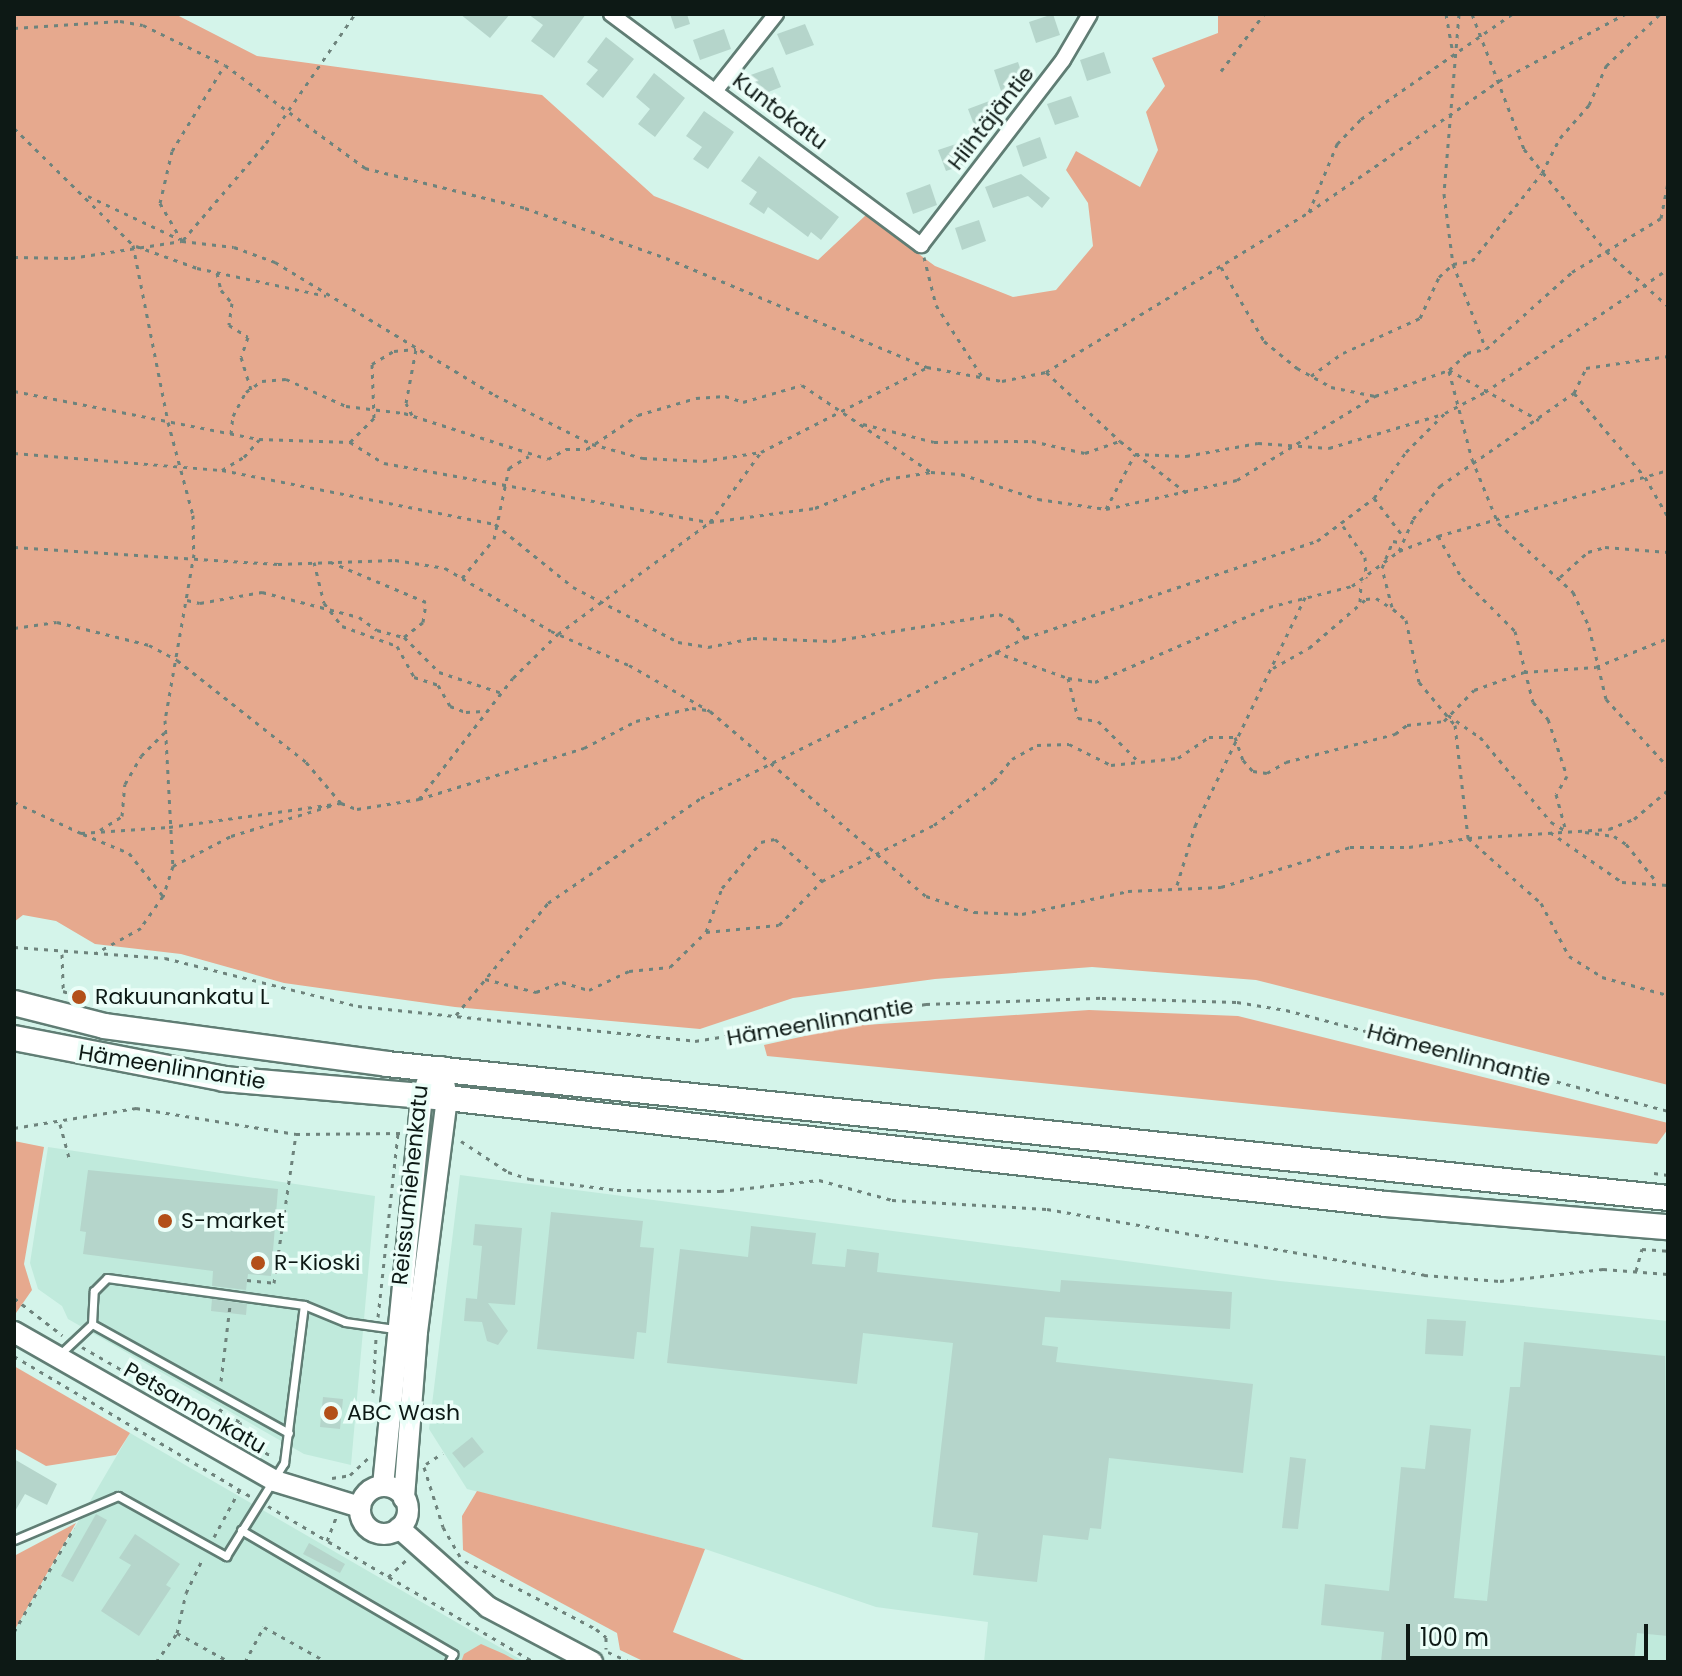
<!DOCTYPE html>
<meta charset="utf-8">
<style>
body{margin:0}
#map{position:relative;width:1682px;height:1676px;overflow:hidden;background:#d4f4ea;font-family:Poppins,sans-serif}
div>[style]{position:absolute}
.built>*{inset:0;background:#c0eadc}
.forest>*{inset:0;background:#e6a98e}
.building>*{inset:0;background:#b5d5cb}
.path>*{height:3px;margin-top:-1.5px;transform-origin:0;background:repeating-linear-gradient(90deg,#6e837c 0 4px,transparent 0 10px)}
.roads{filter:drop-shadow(2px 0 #607d74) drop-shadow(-2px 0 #607d74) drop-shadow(0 2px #607d74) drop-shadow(0 -2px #607d74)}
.lane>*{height:7px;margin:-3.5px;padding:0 3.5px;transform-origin:3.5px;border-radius:3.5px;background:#fff}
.street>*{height:14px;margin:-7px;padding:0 7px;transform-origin:7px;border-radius:7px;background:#fff}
.secondary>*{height:20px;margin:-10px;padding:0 10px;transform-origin:10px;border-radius:10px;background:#fff}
.secondary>.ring{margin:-10px;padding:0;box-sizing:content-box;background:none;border:20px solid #fff;border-radius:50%}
.primary>*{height:24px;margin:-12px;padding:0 12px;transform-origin:12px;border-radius:12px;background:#fff}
.dots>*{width:22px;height:22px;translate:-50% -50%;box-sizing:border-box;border:4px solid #ebfef8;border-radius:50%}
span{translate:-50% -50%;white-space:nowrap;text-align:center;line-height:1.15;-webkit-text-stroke:7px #ebfef8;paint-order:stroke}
.street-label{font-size:22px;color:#0d1915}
.poi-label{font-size:22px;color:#0d1915}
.left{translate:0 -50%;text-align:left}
.frame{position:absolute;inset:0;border:16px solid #0d1915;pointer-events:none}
.scale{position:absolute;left:1406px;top:1624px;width:242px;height:36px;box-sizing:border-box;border:4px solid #0d1915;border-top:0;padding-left:10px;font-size:24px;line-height:28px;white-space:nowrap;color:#0d1915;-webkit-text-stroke:6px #ebfef8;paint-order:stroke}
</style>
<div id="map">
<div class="built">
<i style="clip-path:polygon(48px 1147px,375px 1196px,351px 1465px,304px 1454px,68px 1319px,62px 1306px,38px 1289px,30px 1263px)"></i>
<i style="clip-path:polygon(460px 1175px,1280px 1281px,1668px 1321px,1668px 1662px,984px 1662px,988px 1622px,876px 1607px,705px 1549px,467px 1489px,429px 1429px)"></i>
<i style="clip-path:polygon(130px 1433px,525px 1662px,14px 1662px,14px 1631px)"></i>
</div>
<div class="forest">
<i style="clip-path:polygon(14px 14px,175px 14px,257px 56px,542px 95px,654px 196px,818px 260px,866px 215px,935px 266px,1013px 297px,1056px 290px,1093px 246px,1088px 203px,1066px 170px,1076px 151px,1140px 187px,1158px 150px,1146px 112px,1165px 86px,1152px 58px,1218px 33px,1218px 14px,1668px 14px,1668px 1085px,1256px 980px,1092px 967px,935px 979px,793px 998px,700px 1029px,455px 1007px,284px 983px,181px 954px,95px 944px,56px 921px,23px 915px,14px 922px)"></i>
<i style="clip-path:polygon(1089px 1010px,1238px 1016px,1668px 1123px,1668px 1129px,1657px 1144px,767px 1056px,764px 1045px,850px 1026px)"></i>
<i style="clip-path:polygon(14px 1141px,44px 1147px,24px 1264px,32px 1290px,16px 1313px)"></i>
<i style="clip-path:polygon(14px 1366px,130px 1433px,116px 1455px,46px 1466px,14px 1448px)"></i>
<i style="clip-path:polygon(477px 1491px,705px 1549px,673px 1632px,749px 1662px,645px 1662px,620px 1650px,617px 1633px,463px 1550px,462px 1516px)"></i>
<i style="clip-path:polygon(76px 1523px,14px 1631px,14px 1556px)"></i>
<i style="clip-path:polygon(481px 1644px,504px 1654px,519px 1662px,461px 1662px,464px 1654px)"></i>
</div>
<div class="building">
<i style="clip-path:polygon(460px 14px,510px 14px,490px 38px)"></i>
<i style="clip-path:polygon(528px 14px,586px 14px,554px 58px,531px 41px,543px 25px)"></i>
<i style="clip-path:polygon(670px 14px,687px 14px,690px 24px,675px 29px)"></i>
<i style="clip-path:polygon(1053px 14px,1060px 35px,1036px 43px,1029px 22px)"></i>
<i style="clip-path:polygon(805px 24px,814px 45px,786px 55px,777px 34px)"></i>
<i style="clip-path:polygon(724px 29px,731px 49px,700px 60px,693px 40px)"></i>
<i style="clip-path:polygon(606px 37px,634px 59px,603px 98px,586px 84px,598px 70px,587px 62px)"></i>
<i style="clip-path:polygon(1104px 52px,1111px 73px,1087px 81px,1080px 60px)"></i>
<i style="clip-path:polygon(1018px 62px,1025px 83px,1001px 91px,994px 70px)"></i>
<i style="clip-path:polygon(773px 67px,781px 87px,753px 98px,745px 77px)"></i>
<i style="clip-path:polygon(654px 73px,685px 98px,655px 137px,638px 124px,650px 109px,636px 97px)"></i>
<i style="clip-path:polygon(1071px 96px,1079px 117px,1055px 125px,1047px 104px)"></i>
<i style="clip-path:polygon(992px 100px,1000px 122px,976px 130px,968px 109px)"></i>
<i style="clip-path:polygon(704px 111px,734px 132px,708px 169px,693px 159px,702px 147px,686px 136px)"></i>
<i style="clip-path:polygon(1040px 137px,1047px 158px,1023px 167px,1016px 146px)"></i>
<i style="clip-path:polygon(962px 142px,970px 163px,946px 171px,938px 150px)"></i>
<i style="clip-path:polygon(759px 156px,839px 217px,821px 240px,811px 232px,808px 237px,768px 207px,764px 214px,749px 204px,757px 192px,741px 181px)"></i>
<i style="clip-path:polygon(1021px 174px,1050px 198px,1042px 208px,1028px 196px,993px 208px,985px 187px)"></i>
<i style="clip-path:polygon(930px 184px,937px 205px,913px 214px,906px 193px)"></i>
<i style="clip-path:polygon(979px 220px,986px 241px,962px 250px,955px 228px)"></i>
<i style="clip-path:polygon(88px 1170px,278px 1189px,271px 1276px,248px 1274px,246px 1290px,212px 1286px,213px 1271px,83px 1254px,86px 1232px,80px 1231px)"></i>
<i style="clip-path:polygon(551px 1212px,643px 1221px,640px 1247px,654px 1248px,646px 1333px,637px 1332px,634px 1359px,537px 1349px)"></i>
<i style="clip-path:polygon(475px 1224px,522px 1228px,515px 1305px,488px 1303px,508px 1331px,498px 1345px,487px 1341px,482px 1322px,464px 1321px,466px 1298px,477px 1299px,482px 1246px,473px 1245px)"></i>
<i style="clip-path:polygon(751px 1226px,816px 1233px,812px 1264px,845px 1267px,847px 1249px,879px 1253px,877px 1272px,1060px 1292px,1061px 1280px,1232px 1292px,1230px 1329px,1045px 1317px,1042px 1345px,1058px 1347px,1056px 1362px,1253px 1384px,1243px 1473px,1109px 1458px,1101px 1529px,1090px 1528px,1088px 1540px,1043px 1535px,1037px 1582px,973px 1575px,978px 1533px,932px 1527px,953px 1343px,863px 1333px,857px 1384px,667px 1363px,680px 1249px,748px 1257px)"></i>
<i style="clip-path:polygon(212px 1299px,247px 1304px,246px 1315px,211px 1311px)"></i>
<i style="clip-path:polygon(1427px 1319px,1466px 1321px,1463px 1356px,1425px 1354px)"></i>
<i style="clip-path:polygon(1524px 1342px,1665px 1356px,1668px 1636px,1637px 1633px,1634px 1662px,1381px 1662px,1384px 1632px,1321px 1625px,1325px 1584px,1389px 1591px,1401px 1467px,1425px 1469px,1430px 1425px,1471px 1429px,1454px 1598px,1487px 1601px,1510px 1387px,1520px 1387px)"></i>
<i style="clip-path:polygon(323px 1397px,343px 1399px,340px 1429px,320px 1427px)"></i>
<i style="clip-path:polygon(472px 1437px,484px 1452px,464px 1468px,452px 1453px)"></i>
<i style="clip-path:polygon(1290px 1457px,1306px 1459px,1298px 1529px,1282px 1528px)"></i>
<i style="clip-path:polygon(14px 1459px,57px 1484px,47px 1505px,25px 1494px,14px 1513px)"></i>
<i style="clip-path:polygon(96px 1514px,107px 1520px,73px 1582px,61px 1576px)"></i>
<i style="clip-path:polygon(135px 1534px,180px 1564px,166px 1585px,171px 1588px,139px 1636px,101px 1611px,131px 1565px,119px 1558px)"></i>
<i style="clip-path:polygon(309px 1543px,345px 1564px,340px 1573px,303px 1554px)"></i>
</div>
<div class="path">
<i style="left:1446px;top:14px;width:36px;rotate:80deg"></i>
<i style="left:1459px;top:14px;width:181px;rotate:94.8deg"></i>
<i style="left:1444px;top:194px;width:71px;rotate:82.7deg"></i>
<i style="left:1453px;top:264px;width:91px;rotate:68.8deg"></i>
<i style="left:1472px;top:14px;width:145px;rotate:68.9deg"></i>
<i style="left:1524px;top:149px;width:131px;rotate:51.2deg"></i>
<i style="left:1606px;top:251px;width:83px;rotate:41.6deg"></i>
<i style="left:14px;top:28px;width:106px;rotate:-3.8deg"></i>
<i style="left:120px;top:21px;width:23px;rotate:10deg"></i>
<i style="left:143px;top:25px;width:91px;rotate:26deg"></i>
<i style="left:225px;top:65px;width:174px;rotate:36.3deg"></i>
<i style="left:365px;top:168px;width:165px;rotate:14deg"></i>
<i style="left:525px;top:208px;width:150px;rotate:19.5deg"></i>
<i style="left:666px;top:258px;width:283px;rotate:22.7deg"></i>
<i style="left:927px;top:367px;width:76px;rotate:10.6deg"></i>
<i style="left:1002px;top:381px;width:45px;rotate:-11.6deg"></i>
<i style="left:1046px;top:372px;width:308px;rotate:-31.3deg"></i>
<i style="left:1309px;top:212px;width:231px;rotate:-34.6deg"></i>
<i style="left:1499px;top:81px;width:143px;rotate:-28deg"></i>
<i style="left:1221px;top:71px;width:71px;rotate:-53deg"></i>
<i style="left:14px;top:128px;width:167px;rotate:44.5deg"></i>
<i style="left:133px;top:245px;width:180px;rotate:78.8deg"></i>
<i style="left:168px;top:422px;width:96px;rotate:75deg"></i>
<i style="left:193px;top:515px;width:39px;rotate:89deg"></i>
<i style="left:194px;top:554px;width:169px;rotate:99.9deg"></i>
<i style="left:165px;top:720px;width:146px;rotate:86.9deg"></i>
<i style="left:173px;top:866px;width:32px;rotate:108deg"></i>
<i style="left:163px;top:896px;width:39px;rotate:125deg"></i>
<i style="left:141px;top:928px;width:51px;rotate:150.9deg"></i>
<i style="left:88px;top:196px;width:101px;rotate:25.3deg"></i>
<i style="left:1309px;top:212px;width:74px;rotate:-67.6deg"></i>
<i style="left:1337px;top:144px;width:35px;rotate:-46deg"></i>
<i style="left:1361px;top:119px;width:184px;rotate:-34.8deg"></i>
<i style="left:183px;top:240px;width:128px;rotate:-49.4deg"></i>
<i style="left:266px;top:143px;width:157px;rotate:-55.4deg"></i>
<i style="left:182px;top:241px;width:44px;rotate:-120.1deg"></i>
<i style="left:160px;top:203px;width:53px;rotate:-77deg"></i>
<i style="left:172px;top:151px;width:100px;rotate:-58.5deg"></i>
<i style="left:136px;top:246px;width:65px;rotate:19.8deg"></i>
<i style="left:197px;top:268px;width:132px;rotate:12.2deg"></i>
<i style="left:14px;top:257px;width:57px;rotate:1deg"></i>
<i style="left:71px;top:258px;width:112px;rotate:-8.7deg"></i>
<i style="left:182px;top:241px;width:52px;rotate:6.6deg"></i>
<i style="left:234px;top:247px;width:44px;rotate:20.1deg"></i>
<i style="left:275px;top:262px;width:257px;rotate:31.2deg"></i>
<i style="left:495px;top:395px;width:109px;rotate:26.8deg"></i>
<i style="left:592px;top:444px;width:53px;rotate:15.4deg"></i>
<i style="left:643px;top:458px;width:60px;rotate:2.9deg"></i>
<i style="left:703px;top:461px;width:59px;rotate:-8.8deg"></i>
<i style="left:761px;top:452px;width:185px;rotate:-27deg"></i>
<i style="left:924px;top:257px;width:49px;rotate:76deg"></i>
<i style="left:936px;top:305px;width:87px;rotate:57.2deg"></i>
<i style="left:1221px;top:267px;width:86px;rotate:59.8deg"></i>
<i style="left:1264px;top:341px;width:43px;rotate:39.3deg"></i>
<i style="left:1297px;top:368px;width:39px;rotate:29deg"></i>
<i style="left:1331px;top:387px;width:45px;rotate:11.6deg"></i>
<i style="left:217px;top:273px;width:17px;rotate:77deg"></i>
<i style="left:221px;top:290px;width:17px;rotate:50deg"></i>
<i style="left:232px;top:303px;width:22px;rotate:98deg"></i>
<i style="left:229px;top:325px;width:22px;rotate:32deg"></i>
<i style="left:248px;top:337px;width:21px;rotate:109deg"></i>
<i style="left:241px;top:357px;width:34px;rotate:73deg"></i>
<i style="left:1449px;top:370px;width:103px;rotate:29.1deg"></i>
<i style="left:1449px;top:371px;width:91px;rotate:75.4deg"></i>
<i style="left:1472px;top:459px;width:69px;rotate:67.9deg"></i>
<i style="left:1498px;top:523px;width:102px;rotate:42.6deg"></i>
<i style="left:1573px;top:592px;width:38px;rotate:65deg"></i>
<i style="left:1589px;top:627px;width:74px;rotate:76.7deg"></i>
<i style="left:1606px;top:699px;width:92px;rotate:47.6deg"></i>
<i style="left:1046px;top:372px;width:101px;rotate:43deg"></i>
<i style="left:1120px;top:441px;width:86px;rotate:37.9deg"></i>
<i style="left:1311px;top:376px;width:39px;rotate:-36deg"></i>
<i style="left:1343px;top:353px;width:85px;rotate:-24.4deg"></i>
<i style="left:1420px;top:318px;width:45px;rotate:-65.1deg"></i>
<i style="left:1439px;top:277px;width:19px;rotate:-43deg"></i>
<i style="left:1453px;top:264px;width:19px;rotate:-9deg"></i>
<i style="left:1472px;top:261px;width:112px;rotate:-51.5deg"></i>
<i style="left:1542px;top:173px;width:39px;rotate:-63deg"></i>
<i style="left:1560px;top:138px;width:44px;rotate:-48.7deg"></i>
<i style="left:1589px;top:105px;width:43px;rotate:-66.4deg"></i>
<i style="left:1606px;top:66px;width:75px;rotate:-43.9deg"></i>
<i style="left:14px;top:391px;width:250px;rotate:11.1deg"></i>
<i style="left:259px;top:439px;width:91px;rotate:1.9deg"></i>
<i style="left:350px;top:442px;width:40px;rotate:32deg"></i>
<i style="left:384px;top:463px;width:331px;rotate:10.3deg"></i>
<i style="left:710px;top:522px;width:106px;rotate:-7.6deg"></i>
<i style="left:815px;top:508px;width:77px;rotate:-22.2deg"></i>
<i style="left:886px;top:479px;width:46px;rotate:-8.8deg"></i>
<i style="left:931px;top:472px;width:30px;rotate:4deg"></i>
<i style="left:961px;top:474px;width:81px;rotate:18deg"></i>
<i style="left:1038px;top:499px;width:69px;rotate:8.4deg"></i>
<i style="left:1106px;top:509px;width:134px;rotate:-12.5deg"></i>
<i style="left:1237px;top:480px;width:162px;rotate:-31.3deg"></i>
<i style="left:1375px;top:396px;width:78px;rotate:-19.4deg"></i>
<i style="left:1449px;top:370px;width:25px;rotate:-43deg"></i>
<i style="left:1467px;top:353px;width:19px;rotate:-12deg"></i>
<i style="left:1486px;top:349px;width:115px;rotate:-41.8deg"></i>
<i style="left:1572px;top:272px;width:104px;rotate:-31.2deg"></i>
<i style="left:1661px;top:218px;width:38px;rotate:-79deg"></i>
<i style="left:1574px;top:393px;width:110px;rotate:49.8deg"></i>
<i style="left:1645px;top:477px;width:46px;rotate:60.1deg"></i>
<i style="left:412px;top:415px;width:13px;rotate:-117deg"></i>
<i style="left:406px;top:403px;width:55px;rotate:-79.5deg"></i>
<i style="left:863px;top:424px;width:73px;rotate:14.2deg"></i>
<i style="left:934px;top:442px;width:98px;rotate:-0.6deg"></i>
<i style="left:1032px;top:441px;width:54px;rotate:12.8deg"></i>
<i style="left:1085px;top:453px;width:37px;rotate:-19deg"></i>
<i style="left:231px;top:434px;width:18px;rotate:-84deg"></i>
<i style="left:233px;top:416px;width:27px;rotate:-62deg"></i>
<i style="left:246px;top:392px;width:19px;rotate:-35deg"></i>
<i style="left:262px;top:381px;width:24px;rotate:-5deg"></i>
<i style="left:286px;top:379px;width:66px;rotate:24.2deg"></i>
<i style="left:346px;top:406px;width:58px;rotate:6.9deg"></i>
<i style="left:404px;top:413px;width:151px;rotate:17.7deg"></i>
<i style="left:548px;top:459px;width:21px;rotate:-29deg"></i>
<i style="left:566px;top:449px;width:21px"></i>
<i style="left:587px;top:449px;width:61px;rotate:-33.7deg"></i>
<i style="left:638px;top:415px;width:60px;rotate:-16.3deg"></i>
<i style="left:696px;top:398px;width:29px;rotate:-4deg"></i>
<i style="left:725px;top:396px;width:19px;rotate:18deg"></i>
<i style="left:743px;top:402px;width:61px;rotate:-16.1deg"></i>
<i style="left:802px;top:385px;width:156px;rotate:34deg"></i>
<i style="left:350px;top:442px;width:34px;rotate:-45deg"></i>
<i style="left:374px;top:418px;width:54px;rotate:-92.1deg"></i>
<i style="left:372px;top:364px;width:26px;rotate:-31deg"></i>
<i style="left:394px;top:351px;width:22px;rotate:-5deg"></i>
<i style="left:14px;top:453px;width:209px;rotate:4.7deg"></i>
<i style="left:222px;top:470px;width:278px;rotate:11.2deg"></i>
<i style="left:495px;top:524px;width:100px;rotate:38.9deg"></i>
<i style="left:573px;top:587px;width:119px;rotate:27.6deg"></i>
<i style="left:678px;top:642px;width:30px;rotate:9deg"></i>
<i style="left:708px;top:647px;width:46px;rotate:-11.3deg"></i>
<i style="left:753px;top:638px;width:79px;rotate:2.2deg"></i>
<i style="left:832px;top:641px;width:169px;rotate:-9.2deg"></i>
<i style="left:999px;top:614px;width:13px;rotate:23deg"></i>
<i style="left:1011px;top:619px;width:24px;rotate:54deg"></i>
<i style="left:222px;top:470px;width:26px;rotate:-31deg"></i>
<i style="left:244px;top:457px;width:23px;rotate:-49deg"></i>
<i style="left:1374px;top:498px;width:48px;rotate:52.7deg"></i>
<i style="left:1106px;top:509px;width:62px;rotate:-62.2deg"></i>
<i style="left:1135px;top:454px;width:51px;rotate:2.2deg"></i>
<i style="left:1186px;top:456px;width:73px;rotate:-10.2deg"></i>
<i style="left:1258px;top:443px;width:71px;rotate:4deg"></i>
<i style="left:1329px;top:448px;width:119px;rotate:-16.6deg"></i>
<i style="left:1343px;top:526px;width:38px;rotate:55deg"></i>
<i style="left:1365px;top:557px;width:21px;rotate:87deg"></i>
<i style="left:1438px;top:536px;width:48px;rotate:60.3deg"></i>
<i style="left:1462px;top:578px;width:75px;rotate:45deg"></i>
<i style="left:1515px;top:631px;width:73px;rotate:75.8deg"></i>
<i style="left:1533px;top:702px;width:23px;rotate:49deg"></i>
<i style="left:1548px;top:719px;width:60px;rotate:71.6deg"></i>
<i style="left:1567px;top:776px;width:21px;rotate:121deg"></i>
<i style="left:1556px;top:794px;width:38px;rotate:75deg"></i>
<i style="left:14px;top:547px;width:265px;rotate:3.7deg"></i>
<i style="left:278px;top:564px;width:117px;rotate:-2deg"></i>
<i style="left:395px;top:560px;width:51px;rotate:9.1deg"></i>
<i style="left:445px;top:568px;width:123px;rotate:30.7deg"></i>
<i style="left:551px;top:631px;width:85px;rotate:23.6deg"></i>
<i style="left:629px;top:665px;width:93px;rotate:29.6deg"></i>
<i style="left:710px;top:711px;width:284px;rotate:40.6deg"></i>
<i style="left:926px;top:896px;width:51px;rotate:18.4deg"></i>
<i style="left:974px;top:912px;width:48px;rotate:2.4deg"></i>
<i style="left:1022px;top:914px;width:108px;rotate:-12.2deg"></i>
<i style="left:1128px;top:891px;width:93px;rotate:-2.5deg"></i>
<i style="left:1221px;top:887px;width:135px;rotate:-17.2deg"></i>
<i style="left:1350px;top:847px;width:59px"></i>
<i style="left:1409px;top:847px;width:60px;rotate:-8.7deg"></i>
<i style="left:1468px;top:838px;width:141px;rotate:-3.7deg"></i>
<i style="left:1609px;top:829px;width:27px;rotate:-22deg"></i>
<i style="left:1634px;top:819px;width:45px;rotate:-40.5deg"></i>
<i style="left:1399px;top:551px;width:35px;rotate:-66deg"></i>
<i style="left:1413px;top:519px;width:43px;rotate:-50.7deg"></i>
<i style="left:1440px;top:486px;width:163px;rotate:-34.8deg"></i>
<i style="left:1574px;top:393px;width:28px;rotate:-64deg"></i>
<i style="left:1586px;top:368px;width:83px;rotate:-8.3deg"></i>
<i style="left:314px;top:562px;width:42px;rotate:76.3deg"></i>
<i style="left:324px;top:603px;width:29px;rotate:52deg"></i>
<i style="left:342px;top:626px;width:59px;rotate:20deg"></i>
<i style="left:397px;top:646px;width:35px;rotate:61deg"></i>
<i style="left:414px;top:677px;width:25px;rotate:18deg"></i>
<i style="left:438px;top:685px;width:24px;rotate:60deg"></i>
<i style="left:450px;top:706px;width:17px;rotate:21deg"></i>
<i style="left:466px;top:712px;width:22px;rotate:-3deg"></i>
<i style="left:1560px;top:577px;width:38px;rotate:-42deg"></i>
<i style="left:1588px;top:552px;width:18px;rotate:-16deg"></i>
<i style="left:1605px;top:547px;width:63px;rotate:4.5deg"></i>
<i style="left:462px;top:578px;width:50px;rotate:-50.6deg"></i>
<i style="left:494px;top:539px;width:73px;rotate:-78.1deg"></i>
<i style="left:509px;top:468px;width:23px;rotate:-31deg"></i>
<i style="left:187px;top:600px;width:13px;rotate:13deg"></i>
<i style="left:200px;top:603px;width:63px;rotate:-10.1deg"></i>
<i style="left:262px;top:592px;width:100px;rotate:14.5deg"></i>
<i style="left:359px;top:617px;width:22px;rotate:36deg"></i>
<i style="left:377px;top:630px;width:28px;rotate:15deg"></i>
<i style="left:404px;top:637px;width:24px;rotate:-38deg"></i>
<i style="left:423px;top:622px;width:20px;rotate:-81deg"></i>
<i style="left:426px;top:602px;width:103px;rotate:-157.2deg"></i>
<i style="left:1360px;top:602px;width:20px;rotate:-87deg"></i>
<i style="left:1392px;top:607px;width:40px;rotate:-104.4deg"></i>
<i style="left:1382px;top:568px;width:29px;rotate:-68deg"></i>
<i style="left:1393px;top:541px;width:10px;rotate:11deg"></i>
<i style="left:14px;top:628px;width:43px;rotate:-7.9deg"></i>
<i style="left:57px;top:622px;width:95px;rotate:14deg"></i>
<i style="left:149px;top:645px;width:32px;rotate:28deg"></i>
<i style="left:177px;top:660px;width:164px;rotate:38.3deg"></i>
<i style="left:306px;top:762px;width:54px;rotate:49.5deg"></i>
<i style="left:341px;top:803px;width:17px;rotate:21deg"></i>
<i style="left:357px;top:809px;width:63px;rotate:-9.2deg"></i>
<i style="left:419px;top:799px;width:173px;rotate:-17.2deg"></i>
<i style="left:584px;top:748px;width:59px;rotate:-27.4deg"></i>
<i style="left:636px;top:721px;width:57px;rotate:-13.1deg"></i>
<i style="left:692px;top:708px;width:15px;rotate:8deg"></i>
<i style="left:404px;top:637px;width:49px;rotate:45deg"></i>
<i style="left:439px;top:672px;width:66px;rotate:18.4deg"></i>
<i style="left:995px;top:652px;width:77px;rotate:19.6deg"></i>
<i style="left:1068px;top:678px;width:27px;rotate:8deg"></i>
<i style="left:1095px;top:682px;width:189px;rotate:-23.3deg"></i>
<i style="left:1269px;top:607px;width:86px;rotate:-14.2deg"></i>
<i style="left:1352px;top:586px;width:59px;rotate:-36.7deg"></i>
<i style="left:1399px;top:551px;width:42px;rotate:-21deg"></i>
<i style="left:1438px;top:536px;width:239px;rotate:-16deg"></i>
<i style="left:1273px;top:668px;width:41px;rotate:-29.1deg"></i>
<i style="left:1309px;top:648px;width:75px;rotate:-40.7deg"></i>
<i style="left:1366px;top:599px;width:10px;rotate:-6deg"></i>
<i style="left:1376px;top:598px;width:20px;rotate:33deg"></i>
<i style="left:1393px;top:609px;width:17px;rotate:40deg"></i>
<i style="left:1406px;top:620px;width:63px;rotate:78.2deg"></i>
<i style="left:1419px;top:682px;width:56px;rotate:50.1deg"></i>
<i style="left:1455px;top:725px;width:114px;rotate:83.4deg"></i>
<i style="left:1468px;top:838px;width:98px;rotate:41.7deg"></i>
<i style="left:1541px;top:903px;width:60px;rotate:62.2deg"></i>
<i style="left:1569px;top:956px;width:39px;rotate:32deg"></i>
<i style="left:1602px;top:977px;width:68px;rotate:15.3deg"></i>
<i style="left:1068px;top:678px;width:41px;rotate:76deg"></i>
<i style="left:1078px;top:718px;width:20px;rotate:9deg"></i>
<i style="left:1098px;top:721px;width:58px;rotate:45deg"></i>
<i style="left:1448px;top:715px;width:39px;rotate:35deg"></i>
<i style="left:1480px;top:737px;width:111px;rotate:50.1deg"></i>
<i style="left:1551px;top:822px;width:17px;rotate:31deg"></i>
<i style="left:419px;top:799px;width:153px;rotate:-52.2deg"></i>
<i style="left:513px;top:678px;width:63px;rotate:-44.4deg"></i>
<i style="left:558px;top:634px;width:189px;rotate:-36.4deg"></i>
<i style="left:710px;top:522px;width:87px;rotate:-53.9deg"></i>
<i style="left:14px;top:802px;width:74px;rotate:24.8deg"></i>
<i style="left:81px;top:833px;width:88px;rotate:-3.9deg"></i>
<i style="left:169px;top:827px;width:174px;rotate:-7.9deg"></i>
<i style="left:100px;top:830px;width:26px;rotate:-32deg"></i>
<i style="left:122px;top:816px;width:32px;rotate:-85deg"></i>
<i style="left:125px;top:784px;width:32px;rotate:-60deg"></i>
<i style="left:141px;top:756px;width:33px;rotate:-45deg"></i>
<i style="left:1550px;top:832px;width:88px;rotate:34.8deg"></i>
<i style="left:1622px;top:882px;width:46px;rotate:3.7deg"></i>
<i style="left:1585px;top:832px;width:29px;rotate:8deg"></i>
<i style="left:1614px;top:836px;width:14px;rotate:34deg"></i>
<i style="left:1626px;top:844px;width:48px;rotate:51deg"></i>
<i style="left:83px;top:834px;width:50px;rotate:22.4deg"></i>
<i style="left:129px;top:853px;width:55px;rotate:51.7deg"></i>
<i style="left:173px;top:866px;width:65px;rotate:-27.3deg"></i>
<i style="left:231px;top:836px;width:107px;rotate:-16.9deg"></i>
<i style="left:1177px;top:885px;width:62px;rotate:-73deg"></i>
<i style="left:1195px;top:826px;width:254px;rotate:-64.3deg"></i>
<i style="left:706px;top:932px;width:73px;rotate:-5.5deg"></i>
<i style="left:779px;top:925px;width:62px;rotate:-45.7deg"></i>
<i style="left:14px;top:947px;width:151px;rotate:4.2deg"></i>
<i style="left:165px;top:958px;width:199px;rotate:14deg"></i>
<i style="left:358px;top:1006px;width:339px;rotate:5.9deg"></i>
<i style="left:695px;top:1041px;width:234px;rotate:-9.1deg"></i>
<i style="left:926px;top:1004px;width:176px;rotate:-2deg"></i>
<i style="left:1102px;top:998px;width:135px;rotate:1.7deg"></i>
<i style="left:1237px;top:1002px;width:50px;rotate:9.3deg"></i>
<i style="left:1286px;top:1010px;width:395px;rotate:14.8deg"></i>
<i style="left:62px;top:954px;width:37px;rotate:88deg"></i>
<i style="left:63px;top:991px;width:27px;rotate:20deg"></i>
<i style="left:485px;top:979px;width:53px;rotate:14.3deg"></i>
<i style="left:536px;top:992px;width:28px;rotate:-21deg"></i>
<i style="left:562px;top:982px;width:28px;rotate:17deg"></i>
<i style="left:589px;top:990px;width:44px;rotate:-25.4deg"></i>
<i style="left:629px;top:971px;width:41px;rotate:-5.6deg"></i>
<i style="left:670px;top:967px;width:50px;rotate:-44.2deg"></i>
<i style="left:706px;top:932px;width:47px;rotate:-70deg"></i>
<i style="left:722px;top:888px;width:60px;rotate:-49.7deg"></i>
<i style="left:761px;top:842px;width:14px;rotate:-12deg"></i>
<i style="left:775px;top:839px;width:63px;rotate:41.8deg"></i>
<i style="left:822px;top:881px;width:125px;rotate:-26.6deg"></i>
<i style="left:934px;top:825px;width:74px;rotate:-36.3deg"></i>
<i style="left:994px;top:781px;width:28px;rotate:-51deg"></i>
<i style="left:1012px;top:759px;width:29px;rotate:-29deg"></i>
<i style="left:1037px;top:745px;width:32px;rotate:-2deg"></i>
<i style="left:1069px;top:744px;width:47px;rotate:26.6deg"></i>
<i style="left:1111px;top:765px;width:67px;rotate:-6deg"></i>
<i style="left:1178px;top:758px;width:37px;rotate:-34deg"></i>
<i style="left:1209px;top:737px;width:26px"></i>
<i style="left:1235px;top:737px;width:24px;rotate:71deg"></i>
<i style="left:1243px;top:760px;width:15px;rotate:48deg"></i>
<i style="left:1253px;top:771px;width:14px;rotate:8deg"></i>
<i style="left:1267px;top:773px;width:22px;rotate:-30deg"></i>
<i style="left:1286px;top:762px;width:113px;rotate:-14.4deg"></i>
<i style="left:1395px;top:734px;width:15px;rotate:-37deg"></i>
<i style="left:1407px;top:725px;width:37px;rotate:-6deg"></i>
<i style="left:1444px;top:721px;width:43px;rotate:-45.9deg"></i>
<i style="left:1474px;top:690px;width:53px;rotate:-19.8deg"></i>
<i style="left:1524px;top:672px;width:72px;rotate:-4deg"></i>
<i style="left:1596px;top:667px;width:78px;rotate:-21.9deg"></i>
<i style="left:456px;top:1015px;width:145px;rotate:-50.6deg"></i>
<i style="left:548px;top:903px;width:186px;rotate:-34.5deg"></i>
<i style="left:701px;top:798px;width:361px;rotate:-26.3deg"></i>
<i style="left:1025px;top:638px;width:308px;rotate:-18.4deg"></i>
<i style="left:1317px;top:541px;width:71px;rotate:-37deg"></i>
<i style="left:1374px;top:498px;width:56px;rotate:-55.2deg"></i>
<i style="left:1406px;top:452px;width:55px;rotate:-45deg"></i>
<i style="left:1445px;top:413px;width:45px;rotate:-27.7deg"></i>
<i style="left:1485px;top:392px;width:220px;rotate:-33.9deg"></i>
<i style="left:60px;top:1124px;width:38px;rotate:75deg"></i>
<i style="left:14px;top:1128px;width:124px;rotate:-9.3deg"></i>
<i style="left:136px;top:1108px;width:162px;rotate:9.2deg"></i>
<i style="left:296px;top:1134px;width:106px;rotate:-0.5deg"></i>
<i style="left:461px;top:1141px;width:56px;rotate:33.4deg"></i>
<i style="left:508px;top:1172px;width:23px;rotate:18deg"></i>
<i style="left:530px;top:1179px;width:88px;rotate:7.2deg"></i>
<i style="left:617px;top:1190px;width:103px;rotate:0.6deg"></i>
<i style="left:720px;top:1191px;width:100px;rotate:-6.3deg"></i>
<i style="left:819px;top:1180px;width:76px;rotate:15.3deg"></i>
<i style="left:892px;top:1200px;width:155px;rotate:3.3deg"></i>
<i style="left:1047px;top:1209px;width:383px;rotate:9.9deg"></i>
<i style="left:1424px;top:1275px;width:76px;rotate:4.5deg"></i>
<i style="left:1500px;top:1281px;width:104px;rotate:-6.6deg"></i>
<i style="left:1603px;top:1269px;width:65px;rotate:4.4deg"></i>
<i style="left:1654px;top:1173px;width:14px;rotate:8deg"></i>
<i style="left:1636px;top:1271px;width:23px;rotate:-75deg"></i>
<i style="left:1642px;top:1249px;width:26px;rotate:4deg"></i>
<i style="left:247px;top:1280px;width:27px;rotate:6deg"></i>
<i style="left:274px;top:1283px;width:151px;rotate:-81.6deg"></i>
<i style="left:14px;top:1298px;width:61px;rotate:37.6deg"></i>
<i style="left:378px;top:1317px;width:184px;rotate:-83.8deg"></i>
<i style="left:82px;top:1347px;width:160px;rotate:29.9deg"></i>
<i style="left:14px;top:1356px;width:276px;rotate:30.7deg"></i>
<i style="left:221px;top:1381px;width:77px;rotate:-83.2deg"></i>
<i style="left:373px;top:1393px;width:56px;rotate:-86.9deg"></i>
<i style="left:219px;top:1409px;width:25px;rotate:32deg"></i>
<i style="left:240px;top:1422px;width:22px;rotate:80deg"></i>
<i style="left:248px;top:1443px;width:29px;rotate:29deg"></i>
<i style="left:426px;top:1464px;width:20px;rotate:-33deg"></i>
<i style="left:424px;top:1467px;width:63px;rotate:72.4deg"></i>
<i style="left:443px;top:1527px;width:34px;rotate:60deg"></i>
<i style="left:332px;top:1478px;width:18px;rotate:-9deg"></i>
<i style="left:350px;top:1475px;width:26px;rotate:-43deg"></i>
<i style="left:268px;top:1506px;width:308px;rotate:30.4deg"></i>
<i style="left:214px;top:1537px;width:52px;rotate:-61.5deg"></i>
<i style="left:327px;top:1541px;width:25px;rotate:-69deg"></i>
<i style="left:465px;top:1561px;width:148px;rotate:27.4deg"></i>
<i style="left:596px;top:1629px;width:13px;rotate:39deg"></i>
<i style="left:606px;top:1637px;width:12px;rotate:90deg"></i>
<i style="left:388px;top:1577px;width:25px;rotate:-43deg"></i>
<i style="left:14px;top:1632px;width:120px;rotate:-60deg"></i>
<i style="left:177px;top:1633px;width:60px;rotate:28.7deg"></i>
<i style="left:608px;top:1652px;width:24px;rotate:24deg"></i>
<i style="left:156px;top:1662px;width:36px;rotate:-54deg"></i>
<i style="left:177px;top:1633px;width:41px;rotate:-77.3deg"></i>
<i style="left:186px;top:1593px;width:39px;rotate:-64deg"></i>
<i style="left:245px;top:1662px;width:40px;rotate:-62deg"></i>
<i style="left:264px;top:1627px;width:72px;rotate:29.1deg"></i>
</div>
<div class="roads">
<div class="lane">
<i style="left:92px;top:1324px;width:225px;rotate:29deg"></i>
<i style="left:59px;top:1355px;width:45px;rotate:-43.2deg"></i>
<i style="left:92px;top:1324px;width:33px;rotate:-87deg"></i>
<i style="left:94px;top:1291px;width:18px;rotate:-45deg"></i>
<i style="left:107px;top:1278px;width:199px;rotate:7.8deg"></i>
<i style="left:304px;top:1305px;width:44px;rotate:22.5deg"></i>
<i style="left:345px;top:1322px;width:50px;rotate:8deg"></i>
<i style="left:241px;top:1530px;width:246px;rotate:30.3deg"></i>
<i style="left:453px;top:1654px;width:9px;rotate:117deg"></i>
<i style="left:14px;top:1540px;width:113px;rotate:-22.9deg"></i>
<i style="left:118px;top:1496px;width:124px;rotate:29.1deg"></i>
<i style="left:226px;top:1556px;width:110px;rotate:-58.1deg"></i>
<i style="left:284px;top:1463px;width:159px;rotate:-82.8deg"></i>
</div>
<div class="street">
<i style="left:611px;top:14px;width:387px;rotate:36.7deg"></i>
<i style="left:921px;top:245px;width:233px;rotate:-52.5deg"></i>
<i style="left:1063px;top:60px;width:53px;rotate:-59.6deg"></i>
<i style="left:716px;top:90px;width:97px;rotate:-51.7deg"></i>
</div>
<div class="secondary">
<i style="left:14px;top:1332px;width:301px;rotate:29.7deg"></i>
<i style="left:275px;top:1481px;width:89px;rotate:17deg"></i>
<i style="left:383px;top:1486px;width:391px;rotate:-84.3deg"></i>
<i style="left:422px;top:1097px;width:24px;rotate:-71deg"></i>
<i style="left:430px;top:1074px;width:13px;rotate:-32deg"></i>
<i style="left:441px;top:1067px;width:32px;rotate:79deg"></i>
<i style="left:447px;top:1098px;width:236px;rotate:97.3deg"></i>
<i style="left:417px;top:1332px;width:167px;rotate:94.5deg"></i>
<i class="ring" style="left:360px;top:1486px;width:28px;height:28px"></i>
<i style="left:399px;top:1528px;width:119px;rotate:41.6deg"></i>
<i style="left:488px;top:1607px;width:118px;rotate:27.9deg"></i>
</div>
<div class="primary">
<i style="left:14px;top:1003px;width:93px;rotate:14.3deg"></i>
<i style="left:104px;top:1026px;width:286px;rotate:7.6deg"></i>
<i style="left:387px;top:1064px;width:1288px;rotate:5.97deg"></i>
<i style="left:14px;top:1038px;width:214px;rotate:11deg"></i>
<i style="left:224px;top:1079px;width:224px;rotate:4.9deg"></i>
<i style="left:447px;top:1098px;width:945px;rotate:6.44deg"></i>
<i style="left:1386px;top:1204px;width:283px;rotate:4.7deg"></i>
</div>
</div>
<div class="dots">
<i style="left:79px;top:997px;background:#b35019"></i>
<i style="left:165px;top:1221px;background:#b35019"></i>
<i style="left:258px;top:1263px;background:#b35019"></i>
<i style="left:331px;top:1413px;background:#b35019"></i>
</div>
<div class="street-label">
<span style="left:780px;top:111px;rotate:37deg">Kuntokatu</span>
<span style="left:991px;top:118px;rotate:-52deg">Hiihtäjäntie</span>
<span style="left:820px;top:1022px;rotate:-10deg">Hämeenlinnantie</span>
<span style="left:1459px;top:1055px;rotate:15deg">Hämeenlinnantie</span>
<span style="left:172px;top:1067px;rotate:9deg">Hämeenlinnantie</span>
<span style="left:410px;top:1185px;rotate:-84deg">Reissumiehenkatu</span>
<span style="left:195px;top:1408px;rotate:30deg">Petsamonkatu</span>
</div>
<div class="poi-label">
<span class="left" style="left:95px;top:997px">Rakuunankatu L</span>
<span class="left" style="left:181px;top:1221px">S-market</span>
<span class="left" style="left:274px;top:1263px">R-Kioski</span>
<span class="left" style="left:347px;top:1413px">ABC Wash</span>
</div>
<div class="frame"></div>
<div class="scale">100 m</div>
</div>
